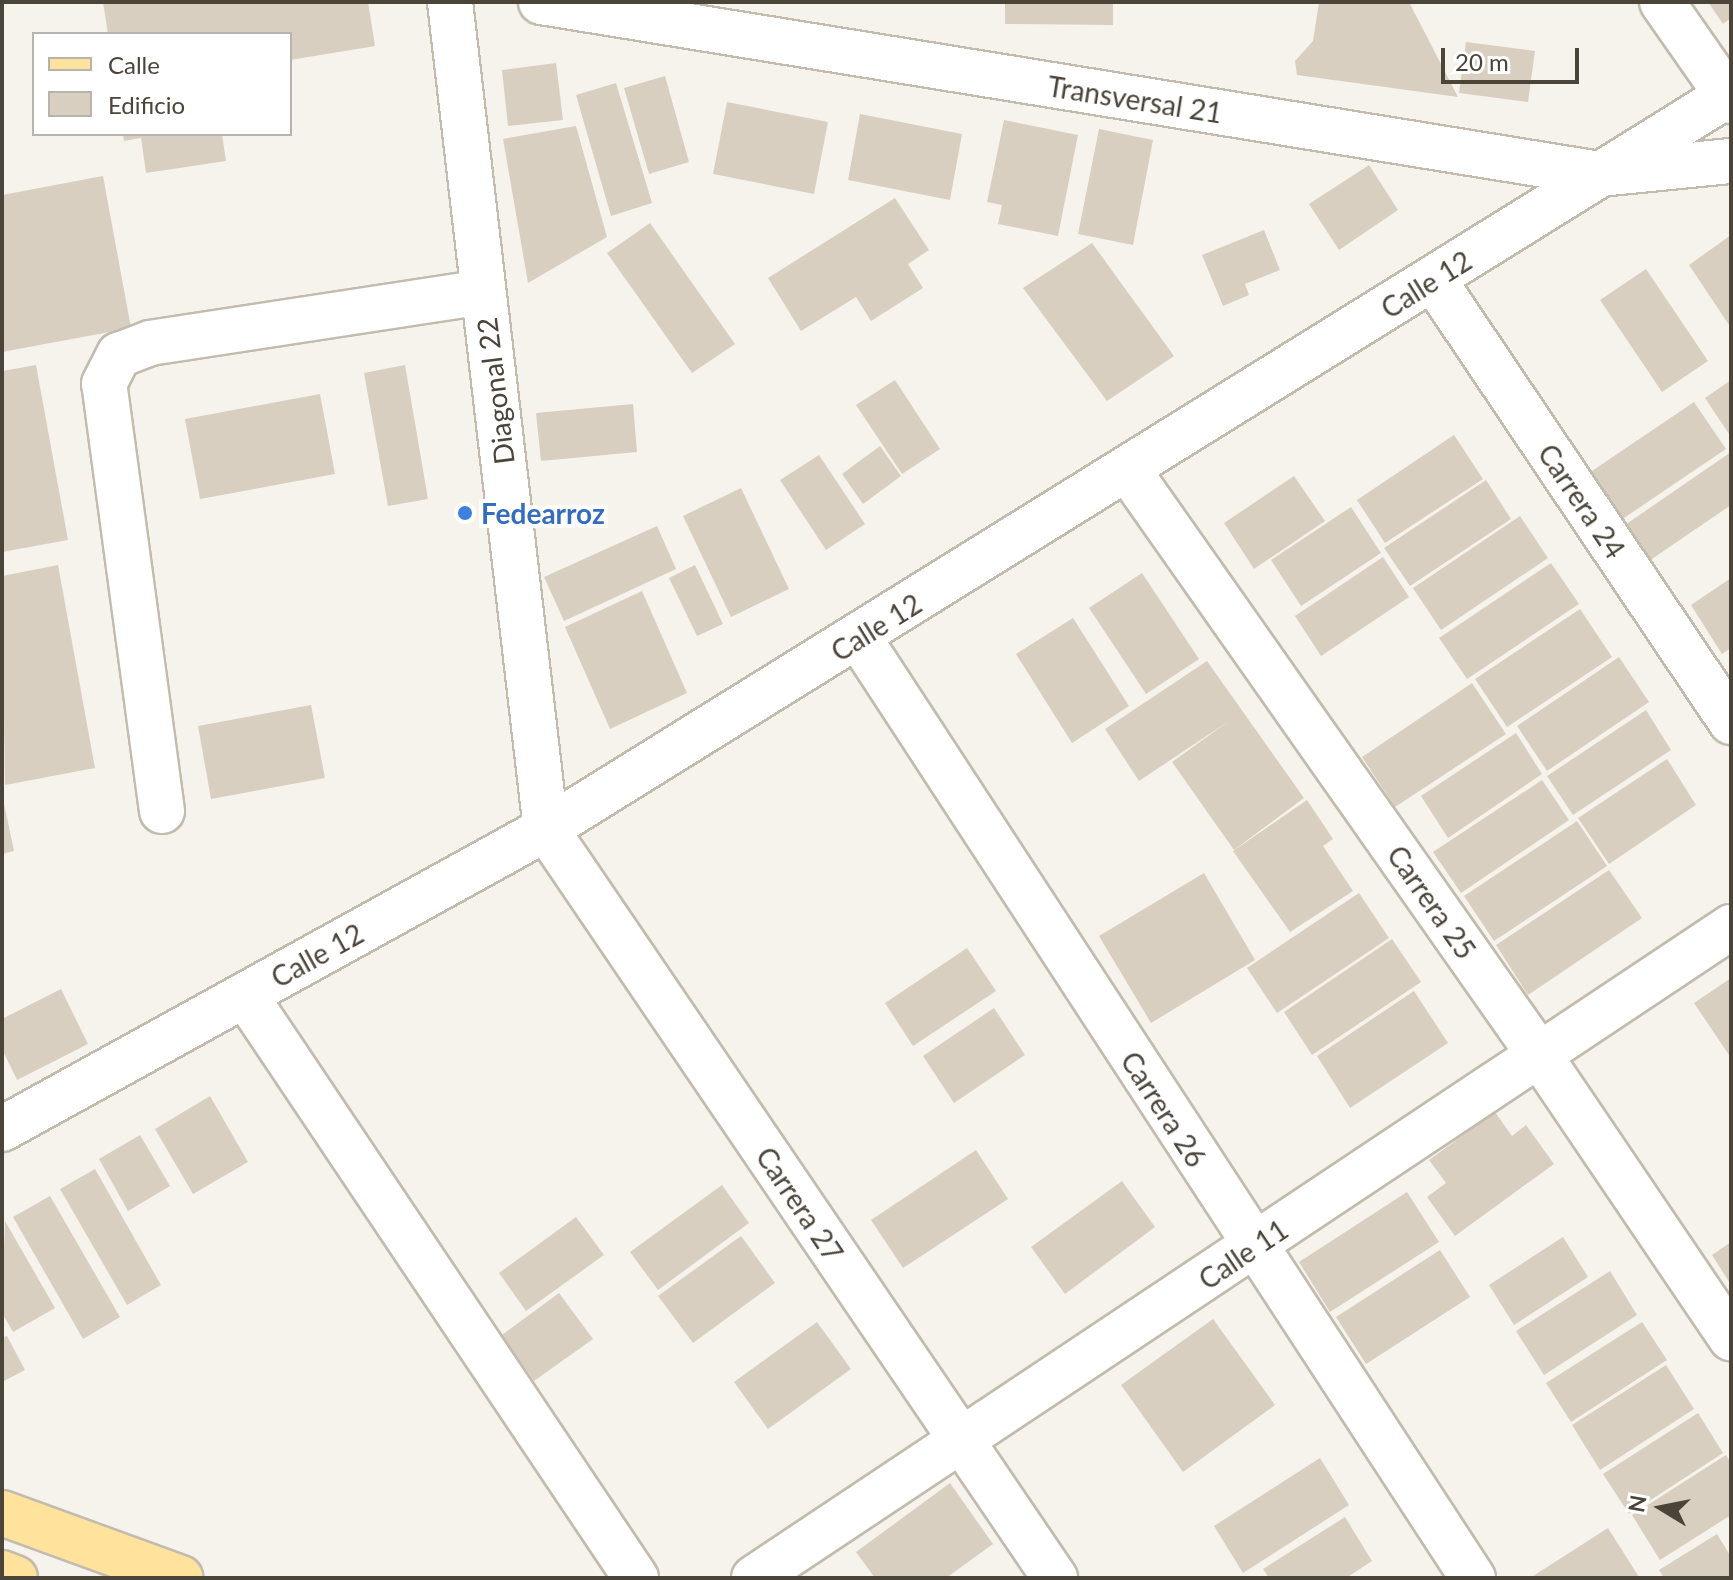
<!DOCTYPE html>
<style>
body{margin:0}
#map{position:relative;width:1733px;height:1580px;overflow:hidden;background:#f6f3ec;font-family:Lato,sans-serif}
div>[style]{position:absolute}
.building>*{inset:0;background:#d8cfc1}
.roads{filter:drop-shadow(2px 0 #c2bbae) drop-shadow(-2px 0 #c2bbae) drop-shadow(0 2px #c2bbae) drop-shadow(0 -2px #c2bbae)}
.minor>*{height:44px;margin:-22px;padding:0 22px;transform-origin:22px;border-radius:22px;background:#fff}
.major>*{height:44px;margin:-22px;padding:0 22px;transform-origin:22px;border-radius:22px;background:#ffe39c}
.dots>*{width:22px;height:22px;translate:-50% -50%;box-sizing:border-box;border:4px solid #fff;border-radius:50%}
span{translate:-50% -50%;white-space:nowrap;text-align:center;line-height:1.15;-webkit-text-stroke:8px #fff;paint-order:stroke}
.street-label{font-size:28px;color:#4b4439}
.shop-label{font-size:28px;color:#366cbe;font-weight:700}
.left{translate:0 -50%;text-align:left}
.frame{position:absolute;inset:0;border:4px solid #4b4439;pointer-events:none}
.legend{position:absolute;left:32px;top:32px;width:260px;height:104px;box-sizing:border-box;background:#fff;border:2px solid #b7b4b0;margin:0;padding:10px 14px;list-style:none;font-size:24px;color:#4b4439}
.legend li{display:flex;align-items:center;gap:16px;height:40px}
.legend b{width:40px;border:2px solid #b7b4b0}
.north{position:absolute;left:1621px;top:1468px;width:80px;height:80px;-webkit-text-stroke:6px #fff;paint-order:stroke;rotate:280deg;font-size:22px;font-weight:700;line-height:32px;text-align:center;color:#4b4439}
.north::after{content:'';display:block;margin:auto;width:28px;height:36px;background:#4b4439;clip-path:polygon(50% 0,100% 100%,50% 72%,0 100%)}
.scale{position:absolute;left:1441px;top:48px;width:138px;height:36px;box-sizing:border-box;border:4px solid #4b4439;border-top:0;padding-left:10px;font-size:24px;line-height:28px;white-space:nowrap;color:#4b4439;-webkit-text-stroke:6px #fff;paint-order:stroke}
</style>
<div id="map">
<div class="building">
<i style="clip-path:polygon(103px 2px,368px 2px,375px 46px,290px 60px,290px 34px,108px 34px)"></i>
<i style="clip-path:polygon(1005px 2px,1113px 2px,1113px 25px,1005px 24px)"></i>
<i style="clip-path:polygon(1319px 2px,1409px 2px,1458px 97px,1297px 75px,1295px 61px,1313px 41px)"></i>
<i style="clip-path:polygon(1708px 2px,1731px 2px,1731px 18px,1723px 24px)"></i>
<i style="clip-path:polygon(1466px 42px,1535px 51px,1528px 102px,1459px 93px)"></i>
<i style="clip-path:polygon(556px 63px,563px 120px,508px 126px,502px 70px)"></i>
<i style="clip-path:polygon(665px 76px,689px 162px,649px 174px,624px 88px)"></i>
<i style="clip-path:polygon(616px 83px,652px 203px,611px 216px,576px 95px)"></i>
<i style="clip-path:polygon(727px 102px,828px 122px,814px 194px,713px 174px)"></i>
<i style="clip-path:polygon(860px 114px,962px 134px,950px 200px,848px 180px)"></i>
<i style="clip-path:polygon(1004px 120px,1078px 135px,1058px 236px,998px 224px,1002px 205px,987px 202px)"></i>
<i style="clip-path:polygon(576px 126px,607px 237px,528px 283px,503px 139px)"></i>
<i style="clip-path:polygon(1099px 129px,1153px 140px,1133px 245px,1078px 234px)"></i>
<i style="clip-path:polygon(123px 134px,222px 134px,226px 161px,146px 173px,141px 138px,124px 141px)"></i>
<i style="clip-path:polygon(1369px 165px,1398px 210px,1339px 250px,1309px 204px)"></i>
<i style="clip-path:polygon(103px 176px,131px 328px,2px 352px,2px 195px)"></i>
<i style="clip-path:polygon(895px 198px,929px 250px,908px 264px,923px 288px,871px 321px,856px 297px,801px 331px,768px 278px)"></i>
<i style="clip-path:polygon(650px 223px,735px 344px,692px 373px,607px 253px)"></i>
<i style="clip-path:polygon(1264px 230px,1280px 270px,1245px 284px,1249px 295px,1223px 306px,1202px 255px)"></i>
<i style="clip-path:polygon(1731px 235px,1731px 328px,1689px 265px)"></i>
<i style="clip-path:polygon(1092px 243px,1174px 356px,1107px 401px,1023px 288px)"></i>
<i style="clip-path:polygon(1646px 269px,1708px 361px,1662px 392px,1600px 300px)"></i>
<i style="clip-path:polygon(36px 365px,68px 540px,2px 552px,2px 371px)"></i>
<i style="clip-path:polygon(405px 365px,428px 499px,388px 506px,364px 373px)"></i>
<i style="clip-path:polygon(895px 380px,940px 449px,902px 474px,856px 405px)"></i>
<i style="clip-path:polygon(1731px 380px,1731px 437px,1705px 398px)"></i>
<i style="clip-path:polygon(320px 394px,335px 474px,200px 499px,185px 419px)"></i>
<i style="clip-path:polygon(1694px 402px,1726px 449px,1618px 522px,1586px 475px)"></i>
<i style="clip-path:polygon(633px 404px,637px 452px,541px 461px,536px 413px)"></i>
<i style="clip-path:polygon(1454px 435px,1483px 479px,1385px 543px,1357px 500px)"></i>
<i style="clip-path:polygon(880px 446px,901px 476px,863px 504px,842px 474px)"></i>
<i style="clip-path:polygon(1731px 452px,1731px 505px,1646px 563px,1622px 527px)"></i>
<i style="clip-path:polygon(819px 455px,865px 524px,826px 550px,780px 480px)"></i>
<i style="clip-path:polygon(1294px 476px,1325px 521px,1254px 569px,1224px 523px)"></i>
<i style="clip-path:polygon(1486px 480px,1511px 519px,1410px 586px,1384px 548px)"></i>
<i style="clip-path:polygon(741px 488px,789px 589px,731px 617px,683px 516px)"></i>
<i style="clip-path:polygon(1351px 507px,1381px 553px,1301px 606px,1271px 560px)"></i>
<i style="clip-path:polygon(1520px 516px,1548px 558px,1441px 630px,1413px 588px)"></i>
<i style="clip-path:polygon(657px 526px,676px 569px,564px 621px,544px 577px)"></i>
<i style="clip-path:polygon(1383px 557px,1409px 597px,1321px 656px,1295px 616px)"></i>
<i style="clip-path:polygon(1551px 563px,1579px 604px,1467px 679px,1439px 638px)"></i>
<i style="clip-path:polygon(58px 565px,95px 768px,5px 785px,2px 576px)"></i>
<i style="clip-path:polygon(695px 565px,723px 624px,697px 636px,669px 578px)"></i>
<i style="clip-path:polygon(1142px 573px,1199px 659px,1146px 694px,1089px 608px)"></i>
<i style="clip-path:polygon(1731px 578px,1731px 648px,1722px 654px,1691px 605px)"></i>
<i style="clip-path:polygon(642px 591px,687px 693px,610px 729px,565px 627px)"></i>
<i style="clip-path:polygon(1580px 609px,1612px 657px,1507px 727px,1475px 679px)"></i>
<i style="clip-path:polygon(1073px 618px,1129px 706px,1072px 743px,1016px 654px)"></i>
<i style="clip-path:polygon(1619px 657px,1649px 702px,1547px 771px,1517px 726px)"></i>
<i style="clip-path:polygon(1207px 661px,1304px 798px,1234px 850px,1172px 762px,1229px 721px,1139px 781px,1105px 729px)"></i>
<i style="clip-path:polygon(1472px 683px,1506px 734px,1395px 807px,1362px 757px)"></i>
<i style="clip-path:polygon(311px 705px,325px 778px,211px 799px,198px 726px)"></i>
<i style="clip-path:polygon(1646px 710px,1671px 750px,1573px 815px,1547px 776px)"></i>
<i style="clip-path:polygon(1516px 733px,1542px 774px,1448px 838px,1421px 796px)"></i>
<i style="clip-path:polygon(1667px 759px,1696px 805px,1609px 864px,1578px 818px)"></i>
<i style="clip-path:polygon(1542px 780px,1569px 820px,1461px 893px,1433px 852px)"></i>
<i style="clip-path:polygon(2px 794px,14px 851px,2px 854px)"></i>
<i style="clip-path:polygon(1307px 800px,1333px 839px,1323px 846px,1353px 891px,1290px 932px,1233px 851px)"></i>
<i style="clip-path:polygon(1577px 821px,1607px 866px,1494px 941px,1464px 896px)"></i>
<i style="clip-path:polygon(1609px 870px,1642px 918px,1528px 995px,1496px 945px)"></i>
<i style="clip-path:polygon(1204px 873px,1255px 960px,1151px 1023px,1099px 936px)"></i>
<i style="clip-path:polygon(1359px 893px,1389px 938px,1277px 1013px,1247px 968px)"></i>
<i style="clip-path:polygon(1392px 939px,1421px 982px,1312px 1055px,1284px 1012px)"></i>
<i style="clip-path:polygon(967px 948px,996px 991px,913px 1046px,885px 1003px)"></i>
<i style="clip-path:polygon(1731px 978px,1731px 1058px,1694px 1003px)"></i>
<i style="clip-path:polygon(61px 989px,88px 1044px,17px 1080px,2px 1049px,2px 1019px)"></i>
<i style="clip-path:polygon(1414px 991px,1448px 1043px,1350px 1108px,1317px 1056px)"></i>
<i style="clip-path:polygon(994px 1008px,1025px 1055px,954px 1103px,923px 1056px)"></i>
<i style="clip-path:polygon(210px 1096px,248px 1162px,193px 1194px,155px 1129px)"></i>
<i style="clip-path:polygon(1495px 1112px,1512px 1136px,1526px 1125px,1554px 1164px,1455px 1236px,1427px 1197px,1446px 1183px,1429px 1160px)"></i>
<i style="clip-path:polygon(140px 1135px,170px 1186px,128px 1211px,99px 1159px)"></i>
<i style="clip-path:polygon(976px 1150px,1008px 1199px,903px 1268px,871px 1220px)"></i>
<i style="clip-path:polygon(95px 1169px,161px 1285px,127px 1305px,60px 1189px)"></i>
<i style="clip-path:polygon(1122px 1181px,1155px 1227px,1065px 1294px,1031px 1247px)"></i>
<i style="clip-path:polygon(722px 1185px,749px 1223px,658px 1290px,630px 1252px)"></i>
<i style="clip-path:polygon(1407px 1192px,1439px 1242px,1330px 1312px,1299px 1262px)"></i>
<i style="clip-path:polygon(50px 1196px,120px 1317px,83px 1339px,13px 1217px)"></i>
<i style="clip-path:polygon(576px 1217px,604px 1255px,526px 1311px,499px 1273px)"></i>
<i style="clip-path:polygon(5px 1221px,55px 1308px,13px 1332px,2px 1313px)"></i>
<i style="clip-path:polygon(741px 1236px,775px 1283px,693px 1343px,658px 1296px)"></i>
<i style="clip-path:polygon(1563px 1237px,1588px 1277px,1514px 1325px,1489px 1285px)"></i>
<i style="clip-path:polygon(1731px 1242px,1731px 1285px,1712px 1255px)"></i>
<i style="clip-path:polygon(1440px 1250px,1470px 1297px,1366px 1364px,1336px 1317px)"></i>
<i style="clip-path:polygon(1610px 1271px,1637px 1315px,1544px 1375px,1516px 1331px)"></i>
<i style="clip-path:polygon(559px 1293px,593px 1339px,534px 1381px,502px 1335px)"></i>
<i style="clip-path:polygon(1213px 1319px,1275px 1405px,1183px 1472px,1121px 1385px)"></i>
<i style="clip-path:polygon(817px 1322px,851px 1369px,768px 1429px,734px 1382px)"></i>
<i style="clip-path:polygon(1642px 1322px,1667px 1360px,1571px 1422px,1546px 1383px)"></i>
<i style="clip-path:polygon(7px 1336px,25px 1370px,4px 1381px,2px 1338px)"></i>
<i style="clip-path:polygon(1666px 1365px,1694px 1409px,1600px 1470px,1572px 1425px)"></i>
<i style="clip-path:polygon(1698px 1413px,1723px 1453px,1629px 1514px,1603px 1474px)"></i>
<i style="clip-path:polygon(1726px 1455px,1731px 1463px,1731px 1515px,1660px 1560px,1632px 1515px)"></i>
<i style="clip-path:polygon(1320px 1458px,1349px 1505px,1243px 1573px,1214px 1526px)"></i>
<i style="clip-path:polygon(950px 1483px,993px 1544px,946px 1578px,875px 1578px,856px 1552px)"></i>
<i style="clip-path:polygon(1345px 1517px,1372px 1561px,1346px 1578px,1269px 1578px,1263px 1569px)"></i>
<i style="clip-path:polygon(1608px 1528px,1639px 1577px,1530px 1578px)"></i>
<i style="clip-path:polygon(1717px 1534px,1731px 1557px,1731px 1578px,1664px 1578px,1659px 1570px)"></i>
</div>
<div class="roads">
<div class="minor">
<i style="left:450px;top:2px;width:833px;rotate:83.38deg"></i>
<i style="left:546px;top:829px;width:906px;rotate:55.8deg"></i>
<i style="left:541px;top:2px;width:1073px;rotate:9.23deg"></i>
<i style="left:1600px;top:174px;width:132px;rotate:-5.7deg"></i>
<i style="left:1662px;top:2px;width:121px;rotate:55.1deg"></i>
<i style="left:1433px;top:279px;width:534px;rotate:56.07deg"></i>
<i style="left:1128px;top:470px;width:716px;rotate:54.89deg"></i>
<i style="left:1540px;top:1056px;width:341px;rotate:55.9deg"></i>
<i style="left:859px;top:638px;width:1123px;rotate:56.85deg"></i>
<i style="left:162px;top:811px;width:431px;rotate:-97.7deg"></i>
<i style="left:104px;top:384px;width:33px;rotate:-63deg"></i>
<i style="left:119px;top:355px;width:33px;rotate:-21deg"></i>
<i style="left:150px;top:343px;width:337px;rotate:-8.7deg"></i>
<i style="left:245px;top:995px;width:702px;rotate:56.15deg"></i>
<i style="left:2px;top:1129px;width:621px;rotate:-28.88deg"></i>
<i style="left:546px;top:829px;width:1395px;rotate:-31.84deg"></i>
<i style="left:754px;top:1578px;width:1174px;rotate:-33.68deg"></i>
</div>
<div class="major">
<i style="left:2px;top:1513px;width:190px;rotate:20deg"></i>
<i style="left:2px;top:1573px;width:14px;rotate:21deg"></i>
</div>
</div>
<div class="dots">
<i style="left:465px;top:513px;background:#3f7fe0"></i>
</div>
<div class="street-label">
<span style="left:1135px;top:99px;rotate:9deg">Transversal 21</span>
<span style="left:1426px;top:284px;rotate:-32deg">Calle 12</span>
<span style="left:495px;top:391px;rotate:-97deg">Diagonal 22</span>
<span style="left:1582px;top:501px;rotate:56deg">Carrera 24</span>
<span style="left:876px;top:627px;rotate:-32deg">Calle 12</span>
<span style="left:1432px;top:902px;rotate:55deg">Carrera 25</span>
<span style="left:317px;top:955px;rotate:-29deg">Calle 12</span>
<span style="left:1164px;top:1109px;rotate:57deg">Carrera 26</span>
<span style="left:800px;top:1204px;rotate:56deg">Carrera 27</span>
<span style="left:1243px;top:1254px;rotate:-34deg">Calle 11</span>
</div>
<div class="shop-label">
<span class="left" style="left:481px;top:513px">Fedearroz</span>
</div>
<div class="frame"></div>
<ul class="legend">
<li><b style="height:10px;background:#ffe39c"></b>Calle</li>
<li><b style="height:22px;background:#d8cfc1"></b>Edificio</li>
</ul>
<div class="north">N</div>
<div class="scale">20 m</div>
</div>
